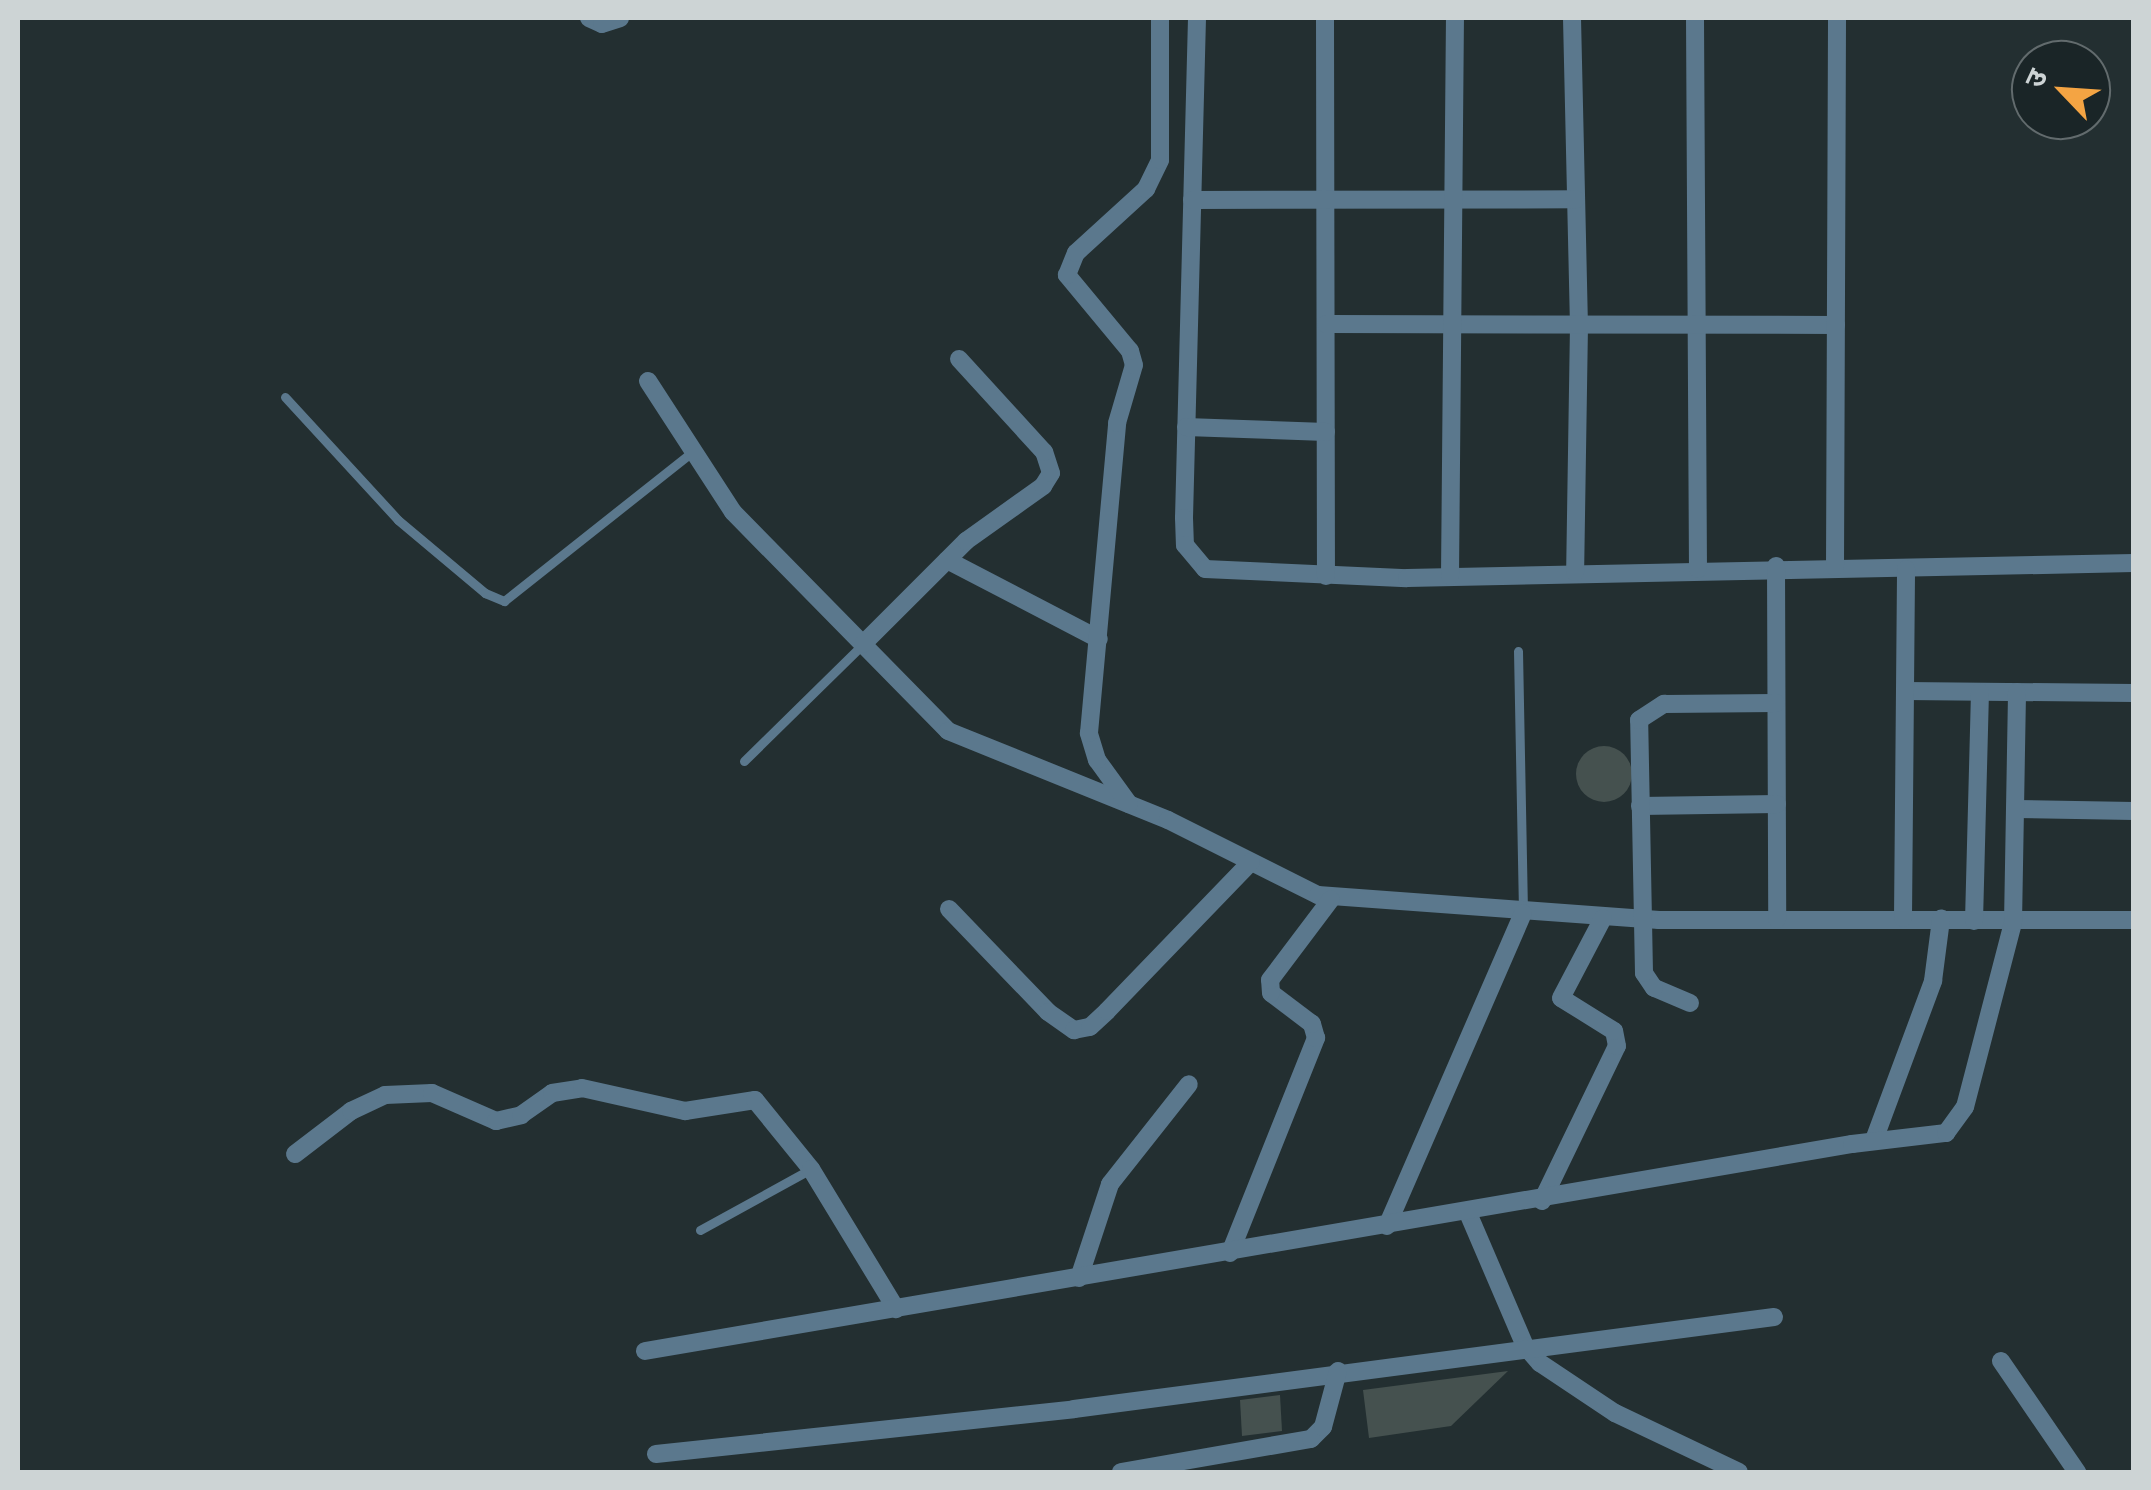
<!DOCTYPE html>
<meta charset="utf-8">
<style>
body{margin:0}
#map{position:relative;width:2151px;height:1490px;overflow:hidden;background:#232f31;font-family:"PT Serif","Noto Sans Devanagari",serif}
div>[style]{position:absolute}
.building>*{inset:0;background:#45514f}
.round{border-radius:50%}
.service>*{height:9px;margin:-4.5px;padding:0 4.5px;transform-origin:4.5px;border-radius:4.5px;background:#5b788d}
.minor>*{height:18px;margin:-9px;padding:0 9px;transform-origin:9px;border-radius:9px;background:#5b788d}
span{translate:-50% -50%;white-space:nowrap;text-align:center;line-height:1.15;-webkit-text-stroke:9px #1a2527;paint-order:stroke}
.frame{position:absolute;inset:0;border:20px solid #cdd4d5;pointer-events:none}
.north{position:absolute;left:2011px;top:40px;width:100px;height:100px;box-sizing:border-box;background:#1a2527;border:2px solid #626b6d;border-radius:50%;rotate:295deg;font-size:28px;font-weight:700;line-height:40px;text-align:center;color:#cdd4d5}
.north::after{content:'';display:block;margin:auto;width:35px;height:45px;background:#f4a443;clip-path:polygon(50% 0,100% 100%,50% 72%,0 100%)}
</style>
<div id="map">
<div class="building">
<i class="round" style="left:1576px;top:746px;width:56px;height:56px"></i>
<i style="clip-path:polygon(1508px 1371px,1451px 1426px,1369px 1438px,1363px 1390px)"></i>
<i style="clip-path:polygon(1280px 1395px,1282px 1431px,1242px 1436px,1240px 1400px)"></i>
</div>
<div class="service">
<i style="left:285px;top:397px;width:167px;rotate:47.4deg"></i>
<i style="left:398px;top:520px;width:114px;rotate:40deg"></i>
<i style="left:485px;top:593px;width:21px;rotate:23deg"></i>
<i style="left:504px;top:601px;width:240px;rotate:-38.4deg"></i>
<i style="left:1518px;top:651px;width:262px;rotate:88.9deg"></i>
<i style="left:744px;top:761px;width:167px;rotate:-44.5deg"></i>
<i style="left:700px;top:1230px;width:127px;rotate:-28.8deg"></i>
</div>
<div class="minor">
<i style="left:589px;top:18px;width:14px;rotate:25deg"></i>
<i style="left:602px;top:24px;width:19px;rotate:-18deg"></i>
<i style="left:1197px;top:18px;width:500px;rotate:91.49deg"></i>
<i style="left:1184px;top:518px;width:27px;rotate:88deg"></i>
<i style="left:1185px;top:545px;width:31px;rotate:50deg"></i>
<i style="left:1205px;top:569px;width:202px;rotate:2.6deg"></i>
<i style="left:1407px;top:578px;width:727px;rotate:-1.18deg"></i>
<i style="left:1325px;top:18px;width:558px;rotate:89.9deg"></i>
<i style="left:1572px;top:18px;width:307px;rotate:88.7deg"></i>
<i style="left:1579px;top:325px;width:247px;rotate:90.9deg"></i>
<i style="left:1695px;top:18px;width:551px;rotate:89.69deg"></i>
<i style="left:1192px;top:200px;width:384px;rotate:-0.1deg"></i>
<i style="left:1326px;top:324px;width:510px;rotate:0.11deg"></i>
<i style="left:648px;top:381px;width:156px;rotate:57deg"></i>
<i style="left:733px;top:512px;width:307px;rotate:45.5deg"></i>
<i style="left:948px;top:731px;width:237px;rotate:22deg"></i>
<i style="left:1168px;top:820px;width:168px;rotate:26.6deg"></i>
<i style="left:1318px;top:895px;width:342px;rotate:4.2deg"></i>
<i style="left:1659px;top:920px;width:475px"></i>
<i style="left:1186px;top:427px;width:140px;rotate:2deg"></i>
<i style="left:947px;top:560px;width:171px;rotate:27.5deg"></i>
<i style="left:1776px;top:566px;width:353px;rotate:89.8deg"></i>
<i style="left:1835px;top:567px;width:549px;rotate:-89.79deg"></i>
<i style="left:1450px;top:576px;width:558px;rotate:-89.49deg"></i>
<i style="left:863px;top:644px;width:146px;rotate:-45deg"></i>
<i style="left:966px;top:541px;width:95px;rotate:-35.5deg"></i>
<i style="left:1043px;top:486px;width:15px;rotate:-58deg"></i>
<i style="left:1051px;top:473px;width:22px;rotate:-108deg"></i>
<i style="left:1044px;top:452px;width:126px;rotate:-132.4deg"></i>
<i style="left:1905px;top:691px;width:229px;rotate:0.5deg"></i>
<i style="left:1129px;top:804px;width:54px;rotate:-126deg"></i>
<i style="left:1097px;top:760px;width:28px;rotate:-107deg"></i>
<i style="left:1089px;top:733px;width:311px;rotate:-84.8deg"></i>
<i style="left:1117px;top:423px;width:60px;rotate:-73.7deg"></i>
<i style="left:1134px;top:365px;width:15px;rotate:-106deg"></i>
<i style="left:1130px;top:351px;width:99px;rotate:-129.7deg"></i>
<i style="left:1067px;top:275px;width:24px;rotate:-68deg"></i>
<i style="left:1076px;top:253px;width:95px;rotate:-42.4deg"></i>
<i style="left:1146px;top:189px;width:32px;rotate:-64deg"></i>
<i style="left:1160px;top:160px;width:142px;rotate:-90deg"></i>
<i style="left:1640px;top:806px;width:137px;rotate:-0.8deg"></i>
<i style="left:2015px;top:809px;width:119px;rotate:1deg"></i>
<i style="left:949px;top:909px;width:143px;rotate:46.1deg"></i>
<i style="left:1048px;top:1012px;width:32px;rotate:35deg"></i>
<i style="left:1074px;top:1030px;width:16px;rotate:-11deg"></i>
<i style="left:1090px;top:1027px;width:23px;rotate:-43deg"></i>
<i style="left:1107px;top:1011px;width:207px;rotate:-46deg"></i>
<i style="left:1903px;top:918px;width:349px;rotate:-89.5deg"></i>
<i style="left:1974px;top:921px;width:229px;rotate:-88.5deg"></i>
<i style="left:1690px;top:1003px;width:39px;rotate:-157deg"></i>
<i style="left:1654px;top:988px;width:18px;rotate:-124deg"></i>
<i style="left:1644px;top:973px;width:253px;rotate:-91.1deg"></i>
<i style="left:1639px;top:720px;width:30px;rotate:-33deg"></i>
<i style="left:1664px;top:704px;width:112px;rotate:-0.5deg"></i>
<i style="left:1874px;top:1140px;width:170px;rotate:-69.6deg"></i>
<i style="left:1933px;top:981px;width:63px;rotate:-82.6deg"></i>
<i style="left:295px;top:1154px;width:71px;rotate:-37.5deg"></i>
<i style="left:351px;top:1111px;width:38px;rotate:-25deg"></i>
<i style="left:385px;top:1095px;width:47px;rotate:-2.4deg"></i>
<i style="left:432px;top:1093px;width:70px;rotate:23.6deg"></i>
<i style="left:496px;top:1121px;width:26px;rotate:-13deg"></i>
<i style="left:521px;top:1115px;width:38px;rotate:-35deg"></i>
<i style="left:552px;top:1093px;width:30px;rotate:-9deg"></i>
<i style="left:582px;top:1088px;width:106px;rotate:12.6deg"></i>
<i style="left:685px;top:1111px;width:71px;rotate:-8.9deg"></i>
<i style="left:755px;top:1100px;width:89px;rotate:50.9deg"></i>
<i style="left:811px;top:1169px;width:164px;rotate:58.7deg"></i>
<i style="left:1542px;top:1201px;width:172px;rotate:-64.2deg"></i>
<i style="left:1617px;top:1046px;width:15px;rotate:-101deg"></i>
<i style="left:1614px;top:1031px;width:62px;rotate:-148.1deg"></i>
<i style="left:1561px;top:998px;width:90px;rotate:-62.3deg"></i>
<i style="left:1468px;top:1213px;width:145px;rotate:66.8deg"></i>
<i style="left:1525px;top:1346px;width:23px;rotate:49deg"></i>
<i style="left:1540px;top:1363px;width:90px;rotate:33.7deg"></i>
<i style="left:1615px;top:1413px;width:137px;rotate:25.4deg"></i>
<i style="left:1387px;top:1226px;width:341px;rotate:-66.5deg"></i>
<i style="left:1230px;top:1253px;width:232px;rotate:-68.2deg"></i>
<i style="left:1316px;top:1038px;width:15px;rotate:-106deg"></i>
<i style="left:1312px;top:1024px;width:51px;rotate:-142.9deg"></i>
<i style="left:1271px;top:993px;width:13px;rotate:-94deg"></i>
<i style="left:1270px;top:980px;width:101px;rotate:-53deg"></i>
<i style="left:1079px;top:1278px;width:99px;rotate:-71.7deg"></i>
<i style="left:1110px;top:1184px;width:127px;rotate:-51.7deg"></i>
<i style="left:645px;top:1351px;width:1225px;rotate:-9.73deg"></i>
<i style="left:1852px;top:1144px;width:95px;rotate:-6.7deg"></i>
<i style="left:1946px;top:1133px;width:32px;rotate:-54deg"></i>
<i style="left:1965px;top:1107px;width:190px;rotate:-75.4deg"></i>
<i style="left:2013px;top:923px;width:231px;rotate:-89deg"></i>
<i style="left:2001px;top:1361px;width:135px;rotate:55.6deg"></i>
<i style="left:656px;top:1454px;width:420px;rotate:-6.1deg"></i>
<i style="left:1074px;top:1409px;width:706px;rotate:-7.49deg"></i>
<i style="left:1121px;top:1472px;width:193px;rotate:-9.9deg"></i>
<i style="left:1311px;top:1439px;width:17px;rotate:-45deg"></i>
<i style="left:1323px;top:1427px;width:58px;rotate:-75deg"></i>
</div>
<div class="frame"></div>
<div class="north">उ</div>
</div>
